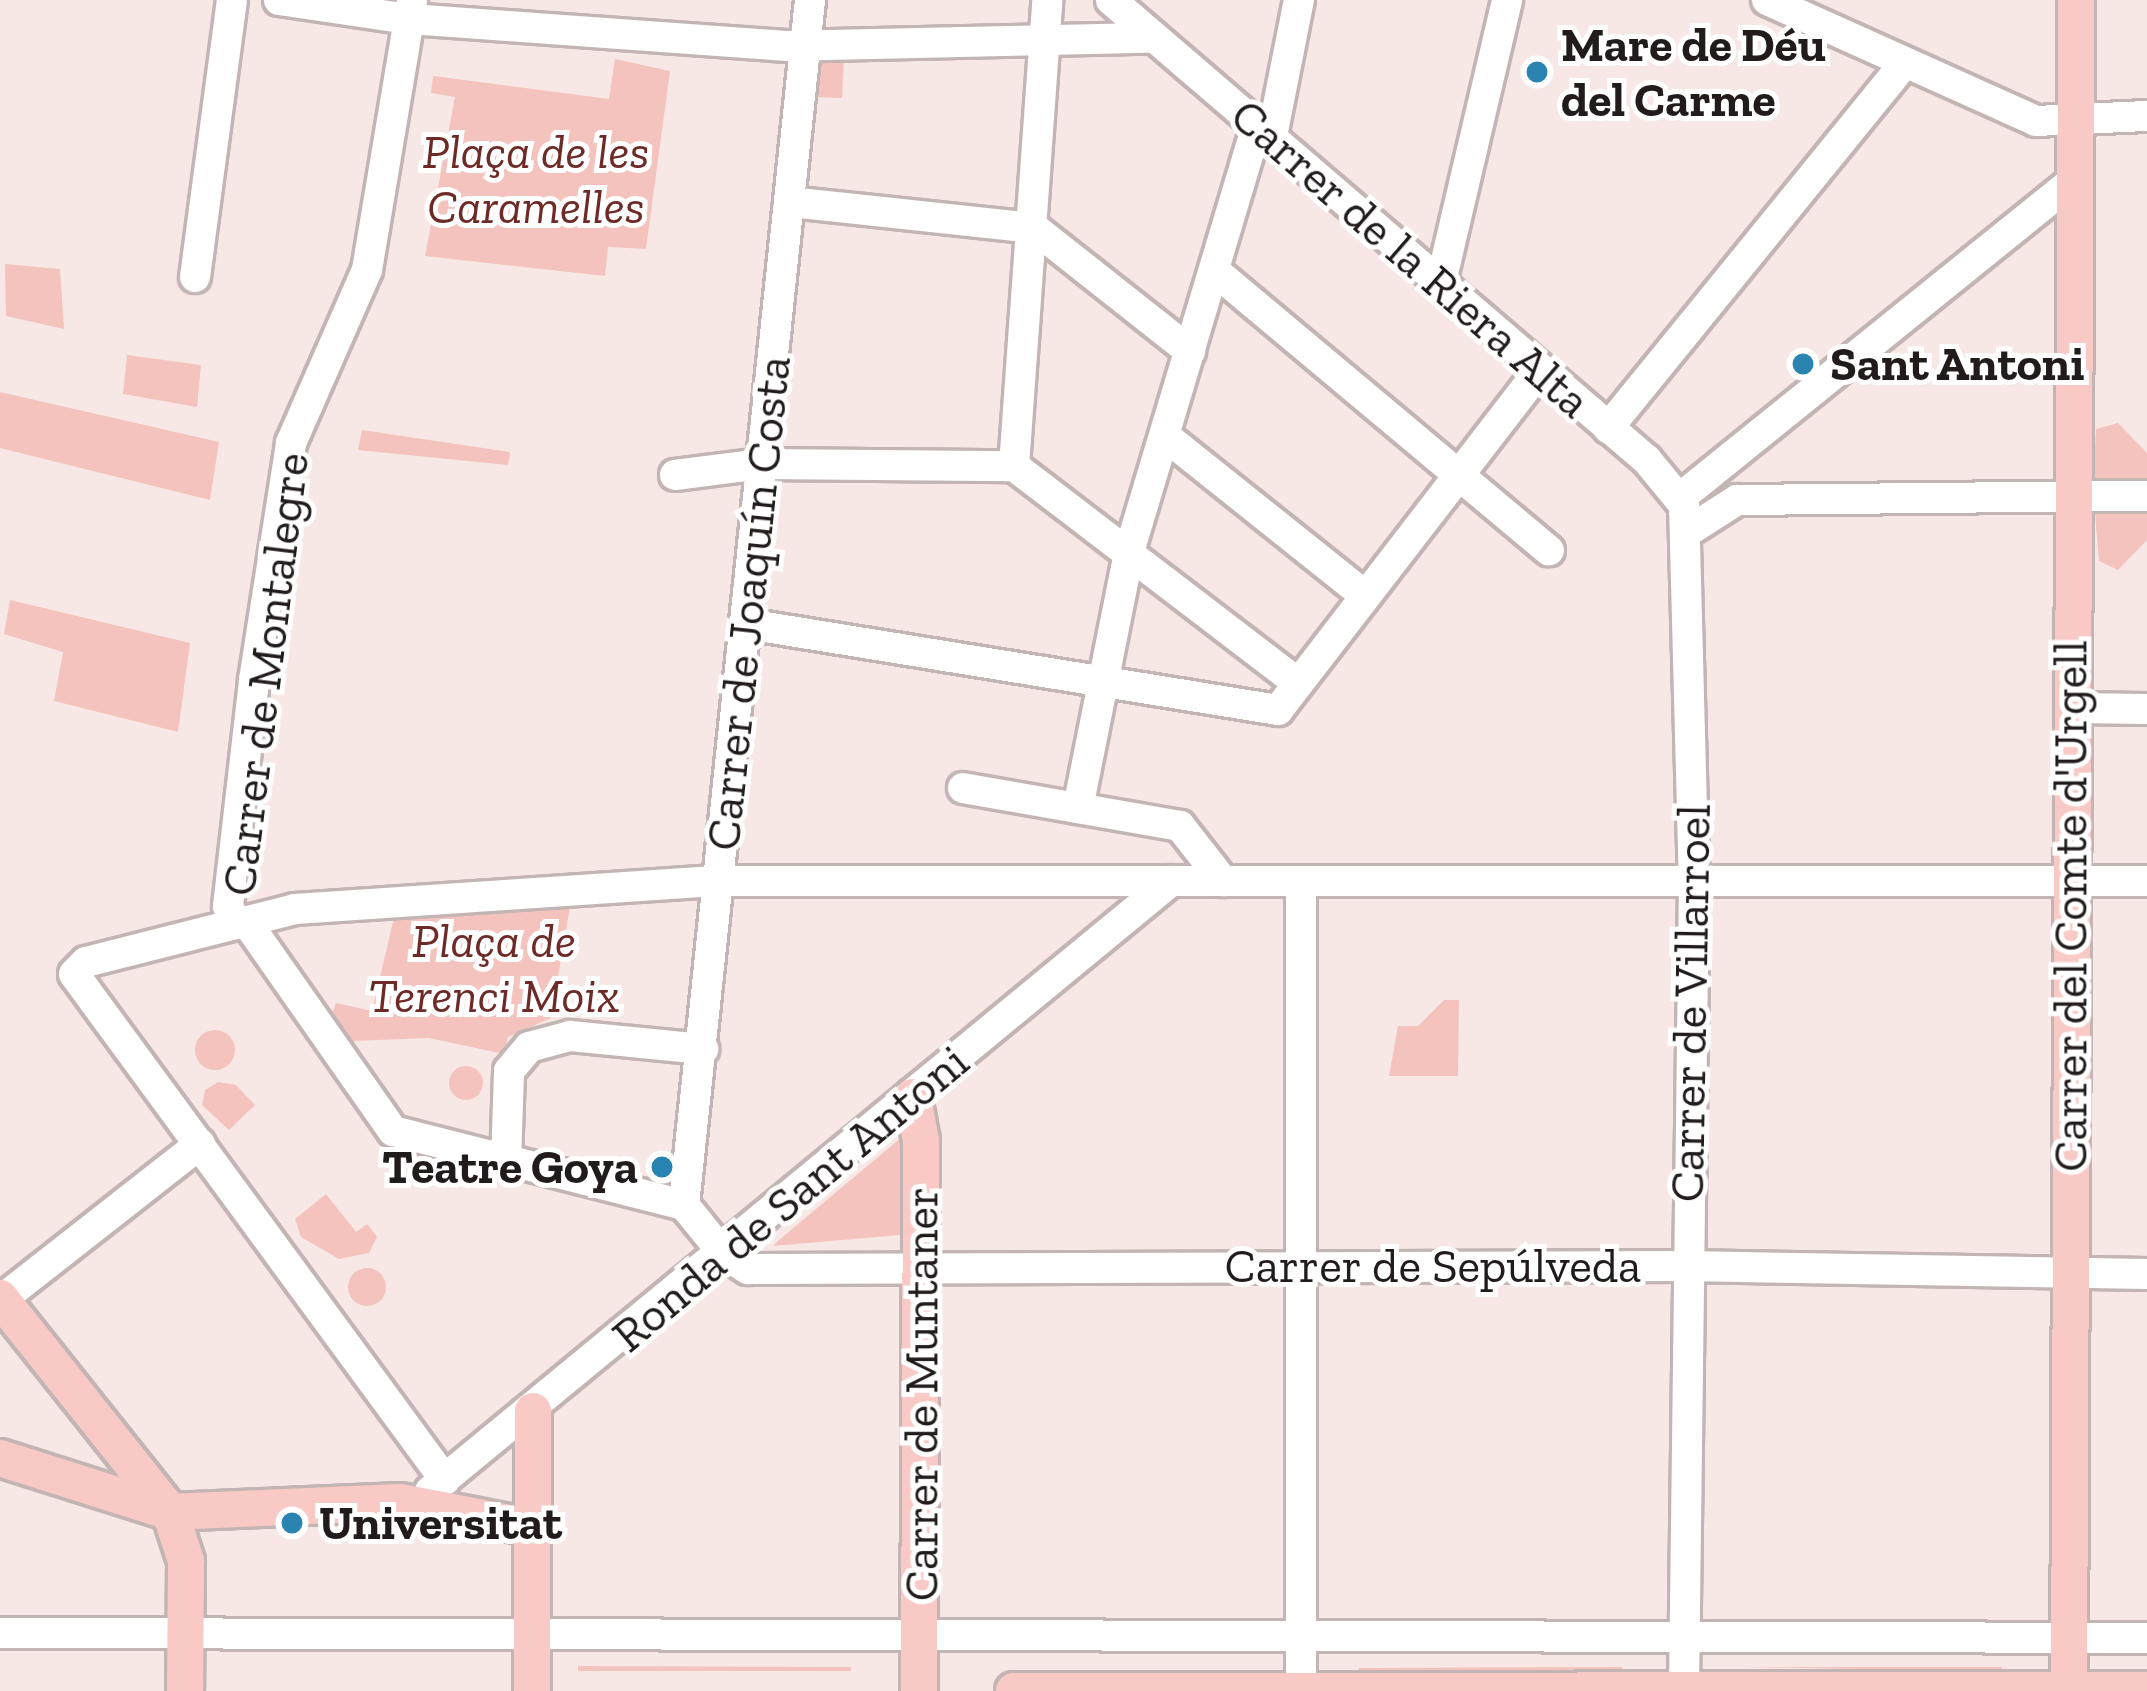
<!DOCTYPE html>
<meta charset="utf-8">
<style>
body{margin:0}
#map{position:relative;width:2147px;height:1691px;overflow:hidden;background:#f7e8e6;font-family:"Zilla Slab",serif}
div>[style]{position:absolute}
.green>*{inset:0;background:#f5c3bd}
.round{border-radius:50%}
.roads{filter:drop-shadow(3px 0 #c3b5b3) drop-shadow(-3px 0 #c3b5b3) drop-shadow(0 3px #c3b5b3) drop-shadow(0 -3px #c3b5b3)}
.minor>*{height:30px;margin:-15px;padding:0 15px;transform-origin:15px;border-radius:15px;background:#fff}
.major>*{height:36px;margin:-18px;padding:0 18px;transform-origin:18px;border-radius:18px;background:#f9cac5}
.dots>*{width:33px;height:33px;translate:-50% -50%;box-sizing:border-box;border:6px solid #fff;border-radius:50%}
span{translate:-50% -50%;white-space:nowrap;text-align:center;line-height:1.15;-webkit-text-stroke:10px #fff;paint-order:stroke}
.poi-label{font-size:48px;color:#211b1b;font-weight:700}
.left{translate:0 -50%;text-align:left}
.right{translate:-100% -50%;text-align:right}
.park-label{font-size:48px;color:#6d2a27;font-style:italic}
.street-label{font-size:48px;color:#211b1b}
</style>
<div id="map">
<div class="green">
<i style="clip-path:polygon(814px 54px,844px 56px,842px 98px,812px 97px)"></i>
<i style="clip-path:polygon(615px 59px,670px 71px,646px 249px,608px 247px,605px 276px,425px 256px,455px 97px,431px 93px,433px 76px,609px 99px)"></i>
<i style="clip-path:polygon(5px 264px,60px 269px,64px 329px,6px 316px)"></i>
<i style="clip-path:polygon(127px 355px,201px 365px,197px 407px,123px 394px)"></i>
<i style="clip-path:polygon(0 392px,219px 442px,210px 500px,0 448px)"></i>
<i style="clip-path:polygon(2118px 423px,2147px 453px,2147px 540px,2118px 570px,2099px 561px,2093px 489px,2096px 429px)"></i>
<i style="clip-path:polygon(362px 430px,510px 452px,508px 465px,358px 450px)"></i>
<i style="clip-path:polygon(10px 600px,190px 643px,178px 732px,54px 701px,63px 652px,4px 634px)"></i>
<i style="clip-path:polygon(572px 895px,551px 1018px,508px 1037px,504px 1054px,429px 1038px,352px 1041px,333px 1012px,336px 1003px,372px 1011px,396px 909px)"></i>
<i style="clip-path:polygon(1444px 1000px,1459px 1000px,1458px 1076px,1389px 1076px,1398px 1026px,1418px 1026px)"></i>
<i class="round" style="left:195px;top:1030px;width:40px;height:40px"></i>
<i class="round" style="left:449px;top:1066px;width:34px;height:34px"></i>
<i style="clip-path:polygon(218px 1082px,236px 1085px,255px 1105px,229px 1130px,202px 1105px,205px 1090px)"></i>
<i style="clip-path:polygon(902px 1137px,900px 1235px,773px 1246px,779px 1240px)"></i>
<i style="clip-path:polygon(326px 1194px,356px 1232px,367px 1224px,377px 1237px,369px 1253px,339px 1259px,301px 1237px,295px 1219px)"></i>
<i class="round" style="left:348px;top:1268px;width:38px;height:38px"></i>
<i style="clip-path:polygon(578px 1666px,851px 1667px,851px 1671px,578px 1671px)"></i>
<i style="clip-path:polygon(1622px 1667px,1622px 1672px,1359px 1672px,1359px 1668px)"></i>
<i style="clip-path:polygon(1748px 1667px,2002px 1667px,2001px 1672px)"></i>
</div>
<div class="roads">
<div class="minor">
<i style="left:279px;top:0;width:132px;rotate:8.3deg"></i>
<i style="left:410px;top:19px;width:379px;rotate:4.1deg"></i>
<i style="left:788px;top:46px;width:365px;rotate:-1.3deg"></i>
<i style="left:1111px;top:0;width:706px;rotate:40.64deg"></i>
<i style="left:1647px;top:460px;width:58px;rotate:50.6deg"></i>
<i style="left:1684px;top:505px;width:376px;rotate:88.5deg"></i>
<i style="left:1694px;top:881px;width:810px;rotate:90.71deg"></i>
<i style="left:1767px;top:0;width:295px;rotate:24.2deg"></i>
<i style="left:2036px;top:121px;width:111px;rotate:-2.6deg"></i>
<i style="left:1272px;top:136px;width:139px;rotate:-78.8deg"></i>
<i style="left:790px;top:202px;width:245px;rotate:6.1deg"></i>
<i style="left:1034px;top:228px;width:199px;rotate:38.3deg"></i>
<i style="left:1216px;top:272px;width:434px;rotate:39.9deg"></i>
<i style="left:195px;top:277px;width:279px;rotate:-82.4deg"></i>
<i style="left:1441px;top:282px;width:290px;rotate:-76.8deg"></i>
<i style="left:1608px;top:428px;width:466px;rotate:-50.9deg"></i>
<i style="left:1165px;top:436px;width:253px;rotate:38.6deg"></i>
<i style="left:1014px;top:466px;width:467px;rotate:-85.9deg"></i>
<i style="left:675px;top:475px;width:88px;rotate:-7.2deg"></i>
<i style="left:762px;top:464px;width:252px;rotate:0.5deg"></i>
<i style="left:1014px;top:466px;width:354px;rotate:37.4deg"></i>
<i style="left:1680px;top:498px;width:505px;rotate:-38.89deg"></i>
<i style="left:1690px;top:530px;width:56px;rotate:-32.6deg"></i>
<i style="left:1737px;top:500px;width:410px;rotate:-0.6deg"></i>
<i style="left:747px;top:624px;width:538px;rotate:9.2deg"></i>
<i style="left:1278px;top:710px;width:429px;rotate:-52.4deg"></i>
<i style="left:2071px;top:708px;width:76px;rotate:0.8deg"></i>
<i style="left:963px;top:788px;width:220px;rotate:9.9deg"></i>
<i style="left:1180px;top:826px;width:70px;rotate:52deg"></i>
<i style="left:1078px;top:808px;width:261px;rotate:-78.7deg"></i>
<i style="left:1129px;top:552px;width:447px;rotate:-73.3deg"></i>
<i style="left:234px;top:919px;width:18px;rotate:27deg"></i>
<i style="left:250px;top:927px;width:249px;rotate:55deg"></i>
<i style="left:393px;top:1131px;width:300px;rotate:14.3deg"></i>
<i style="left:684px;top:1205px;width:62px;rotate:50.9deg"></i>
<i style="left:723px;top:1253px;width:30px;rotate:33deg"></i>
<i style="left:748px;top:1269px;width:939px;rotate:-0.18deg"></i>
<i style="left:1687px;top:1266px;width:460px;rotate:1deg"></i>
<i style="left:234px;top:919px;width:14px;rotate:-115deg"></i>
<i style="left:228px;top:906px;width:227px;rotate:-83.4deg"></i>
<i style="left:254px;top:680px;width:240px;rotate:-81.1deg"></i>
<i style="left:291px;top:443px;width:189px;rotate:-66.3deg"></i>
<i style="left:367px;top:270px;width:274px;rotate:-80.5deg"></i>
<i style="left:506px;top:1163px;width:92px;rotate:-88.1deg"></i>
<i style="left:509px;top:1071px;width:31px;rotate:-50deg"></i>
<i style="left:529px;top:1047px;width:42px;rotate:-15deg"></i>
<i style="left:570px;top:1036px;width:134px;rotate:5.6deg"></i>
<i style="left:684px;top:1205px;width:1212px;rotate:-84.03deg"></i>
<i style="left:1px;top:1300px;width:253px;rotate:-38.1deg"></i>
<i style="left:445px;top:1480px;width:627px;rotate:-126.25deg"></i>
<i style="left:74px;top:974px;width:17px;rotate:-45deg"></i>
<i style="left:86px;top:962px;width:216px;rotate:-14.2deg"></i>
<i style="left:295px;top:909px;width:425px;rotate:-3.8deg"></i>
<i style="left:719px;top:881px;width:1428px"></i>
<i style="left:430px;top:1491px;width:960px;rotate:-39.46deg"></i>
<i style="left:0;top:1633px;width:2147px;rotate:0.13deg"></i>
<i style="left:1301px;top:1691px;width:810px;rotate:-90deg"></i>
</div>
<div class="major">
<i style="left:913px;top:1097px;width:45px;rotate:79.7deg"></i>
<i style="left:921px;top:1141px;width:550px;rotate:90.21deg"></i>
<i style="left:0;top:1298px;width:273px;rotate:51.5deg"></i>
<i style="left:170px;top:1512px;width:52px;rotate:71.9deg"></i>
<i style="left:186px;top:1561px;width:130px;rotate:90.4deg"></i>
<i style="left:0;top:1458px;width:178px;rotate:17.6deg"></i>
<i style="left:170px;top:1512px;width:230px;rotate:-2.5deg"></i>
<i style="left:400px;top:1502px;width:132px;rotate:10.9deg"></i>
<i style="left:532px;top:1691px;width:280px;rotate:-89.8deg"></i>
<i style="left:1014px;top:1691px;width:1133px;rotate:-0.05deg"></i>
<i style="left:2069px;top:1691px;width:1691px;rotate:-89.76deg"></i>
</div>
</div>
<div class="dots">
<i style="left:1537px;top:72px;background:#2984b1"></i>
<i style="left:1803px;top:364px;background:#2984b1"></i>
<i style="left:662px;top:1167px;background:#2984b1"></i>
<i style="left:292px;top:1523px;background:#2984b1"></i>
</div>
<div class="poi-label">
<span class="left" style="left:1561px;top:72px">Mare de Déu<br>del Carme</span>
<span class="left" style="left:1830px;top:364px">Sant Antoni</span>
<span class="right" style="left:638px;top:1167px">Teatre Goya</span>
<span class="left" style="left:319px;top:1523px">Universitat</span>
</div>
<div class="park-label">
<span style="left:536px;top:179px">Plaça de les<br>Caramelles</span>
<span style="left:494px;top:968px">Plaça de<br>Terenci Moix</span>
</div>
<div class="street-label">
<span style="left:1411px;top:258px;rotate:41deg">Carrer de la Riera Alta</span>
<span style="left:748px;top:603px;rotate:-84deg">Carrer de Joaquín Costa</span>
<span style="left:265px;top:674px;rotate:-83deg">Carrer de Montalegre</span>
<span style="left:2070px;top:906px;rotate:-90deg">Carrer del Comte d'Urgell</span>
<span style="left:1690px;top:1003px;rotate:-89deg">Carrer de Villarroel</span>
<span style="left:790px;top:1198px;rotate:-40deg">Ronda de Sant Antoni</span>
<span style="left:1433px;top:1266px">Carrer de Sepúlveda</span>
<span style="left:921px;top:1394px;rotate:-90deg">Carrer de Muntaner</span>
</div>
</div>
